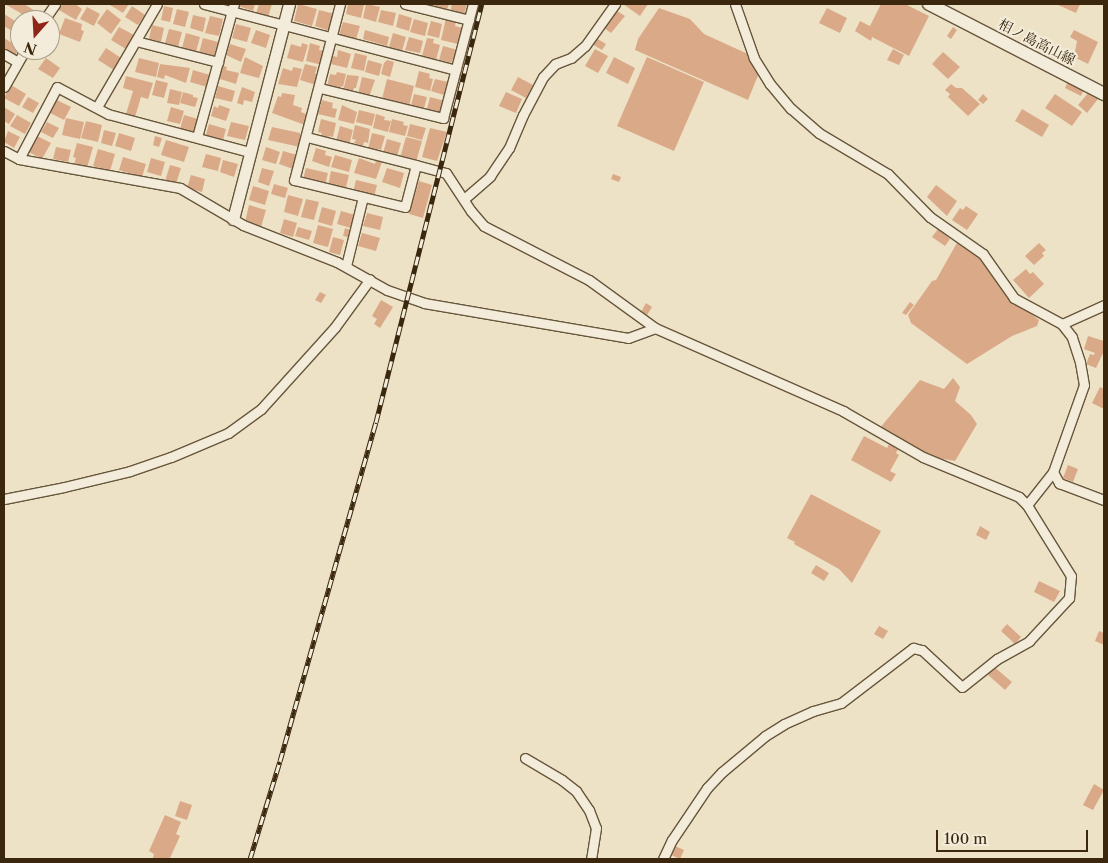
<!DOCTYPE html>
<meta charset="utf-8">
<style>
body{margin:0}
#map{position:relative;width:1108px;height:863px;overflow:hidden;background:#ede2c6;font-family:"Libre Caslon Text","Noto Serif JP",serif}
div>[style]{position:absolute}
.building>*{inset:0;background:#daaa88}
.roads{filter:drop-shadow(1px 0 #67563b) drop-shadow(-1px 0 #67563b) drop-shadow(0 1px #67563b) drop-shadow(0 -1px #67563b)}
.minor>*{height:9px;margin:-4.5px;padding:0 4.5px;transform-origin:4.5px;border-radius:4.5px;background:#f3ecda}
.tertiary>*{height:11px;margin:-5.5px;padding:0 5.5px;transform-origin:5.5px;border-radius:5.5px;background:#f3ecda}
.secondary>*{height:12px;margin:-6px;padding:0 6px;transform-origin:6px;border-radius:6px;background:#f3ecda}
.rail>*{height:5px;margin-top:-2.5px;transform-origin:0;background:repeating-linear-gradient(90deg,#f3ecda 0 9px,#3a270d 0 18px);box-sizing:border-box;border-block:1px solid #3a270d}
span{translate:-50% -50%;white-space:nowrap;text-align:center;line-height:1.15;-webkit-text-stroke:4px #f3ecda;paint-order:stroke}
.street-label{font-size:14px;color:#3a270d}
.frame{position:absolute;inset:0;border:5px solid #3a270d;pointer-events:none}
.north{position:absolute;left:10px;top:10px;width:50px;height:50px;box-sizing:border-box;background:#f3ecda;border:1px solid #a99d88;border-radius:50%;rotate:199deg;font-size:14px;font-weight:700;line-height:20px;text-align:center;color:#3a270d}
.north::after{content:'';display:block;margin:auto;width:18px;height:22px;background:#8f2418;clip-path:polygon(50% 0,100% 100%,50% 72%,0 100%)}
.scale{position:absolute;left:936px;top:830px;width:152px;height:22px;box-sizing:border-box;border:2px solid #3a270d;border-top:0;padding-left:6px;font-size:15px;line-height:18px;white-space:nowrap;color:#3a270d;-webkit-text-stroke:4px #f3ecda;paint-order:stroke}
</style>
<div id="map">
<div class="building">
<i style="clip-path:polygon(5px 4px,24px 4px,40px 14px,37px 20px,32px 20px)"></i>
<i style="clip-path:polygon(62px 4px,75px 4px,82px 9px,76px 20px,59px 10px)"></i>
<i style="clip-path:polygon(111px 4px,129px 4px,123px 13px,110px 5px)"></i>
<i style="clip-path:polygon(239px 4px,255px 4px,253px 11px,238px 6px)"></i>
<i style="clip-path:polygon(259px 4px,272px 4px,268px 17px,256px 14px)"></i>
<i style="clip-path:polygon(298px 4px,317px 9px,312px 26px,294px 21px)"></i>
<i style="clip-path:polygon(348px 4px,364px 5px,361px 18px,346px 14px)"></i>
<i style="clip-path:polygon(366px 4px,380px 7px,376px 22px,363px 18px)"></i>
<i style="clip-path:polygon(435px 4px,449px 4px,447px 10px,435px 6px)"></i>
<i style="clip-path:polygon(452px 4px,467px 4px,464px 15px,450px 12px)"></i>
<i style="clip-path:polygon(623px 4px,648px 4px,640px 16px)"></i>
<i style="clip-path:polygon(881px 4px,905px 4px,929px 16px,909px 56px,872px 37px,871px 41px,855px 31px,860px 21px,870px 26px)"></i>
<i style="clip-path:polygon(1056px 4px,1080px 4px,1076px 13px)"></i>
<i style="clip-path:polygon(132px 6px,145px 15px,138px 25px,125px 17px)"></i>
<i style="clip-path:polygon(164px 6px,173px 8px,170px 22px,161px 20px)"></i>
<i style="clip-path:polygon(87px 7px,100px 14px,94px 26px,80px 19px)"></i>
<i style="clip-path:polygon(659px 8px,690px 19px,704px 34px,748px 54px,759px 73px,748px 100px,635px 50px,638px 39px)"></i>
<i style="clip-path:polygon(827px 8px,847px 18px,840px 33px,819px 23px)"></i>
<i style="clip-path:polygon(107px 9px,121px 20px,111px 34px,97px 23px)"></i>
<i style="clip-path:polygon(177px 9px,189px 12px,185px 27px,173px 24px)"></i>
<i style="clip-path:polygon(319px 10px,335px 14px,330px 31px,315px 26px)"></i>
<i style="clip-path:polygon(381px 10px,396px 13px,393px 26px,378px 22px)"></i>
<i style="clip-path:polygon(617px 11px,625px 16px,611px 33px,604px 28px)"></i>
<i style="clip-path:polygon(4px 14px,20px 24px,20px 36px,4px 26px)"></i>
<i style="clip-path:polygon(399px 14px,412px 18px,409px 31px,396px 27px)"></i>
<i style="clip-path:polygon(193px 15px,206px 18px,203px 32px,190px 28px)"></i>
<i style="clip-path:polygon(210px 16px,223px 19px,219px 36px,205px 33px)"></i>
<i style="clip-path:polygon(65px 18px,82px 24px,81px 30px,84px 31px,80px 42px,59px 34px)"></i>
<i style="clip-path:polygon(446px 18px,456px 21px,455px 26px,462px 28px,458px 44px,441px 40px)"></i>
<i style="clip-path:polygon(414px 19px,428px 23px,425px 36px,410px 32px)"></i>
<i style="clip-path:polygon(431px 21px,442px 24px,439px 38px,427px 35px)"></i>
<i style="clip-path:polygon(343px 22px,360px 26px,356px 39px,339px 35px)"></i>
<i style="clip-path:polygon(236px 24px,251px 28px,247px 42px,232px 38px)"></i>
<i style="clip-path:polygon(152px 25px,164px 28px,161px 42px,149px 39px)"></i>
<i style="clip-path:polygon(119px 27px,134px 35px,126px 49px,111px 40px)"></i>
<i style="clip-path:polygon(953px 27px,957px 30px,951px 39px,947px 36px)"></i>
<i style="clip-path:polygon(169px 29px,182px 32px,178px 47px,165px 43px)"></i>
<i style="clip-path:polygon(256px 30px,270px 35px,266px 48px,251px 43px)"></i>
<i style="clip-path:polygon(365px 30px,389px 37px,387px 46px,363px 39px)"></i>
<i style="clip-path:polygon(1074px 30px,1098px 42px,1088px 64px,1074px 57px,1077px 41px,1070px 37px)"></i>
<i style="clip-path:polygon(186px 33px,200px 37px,196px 52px,182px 48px)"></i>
<i style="clip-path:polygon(393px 33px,406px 37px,402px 51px,389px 47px)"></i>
<i style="clip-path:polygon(409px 37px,423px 41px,420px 53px,405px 50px)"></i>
<i style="clip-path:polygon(4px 38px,20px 48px,14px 57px,4px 51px)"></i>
<i style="clip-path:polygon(203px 38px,218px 42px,214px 56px,199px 53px)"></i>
<i style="clip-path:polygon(427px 38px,434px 39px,433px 43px,440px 45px,436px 60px,422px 56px)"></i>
<i style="clip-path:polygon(596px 38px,606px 44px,602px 50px,592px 44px)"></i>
<i style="clip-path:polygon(302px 43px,308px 45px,303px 62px,287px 58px,291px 44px,301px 47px)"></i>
<i style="clip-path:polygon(310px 43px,320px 46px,319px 50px,326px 51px,322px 65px,306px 61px)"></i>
<i style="clip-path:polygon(230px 44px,246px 49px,241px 62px,226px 55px)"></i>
<i style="clip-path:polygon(443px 46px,458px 50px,451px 63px,439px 60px)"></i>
<i style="clip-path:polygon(106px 48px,121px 58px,114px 70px,98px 60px)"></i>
<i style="clip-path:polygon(595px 49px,608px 56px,598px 73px,585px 66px)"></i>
<i style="clip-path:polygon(893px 49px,904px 55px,899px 65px,887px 60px)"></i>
<i style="clip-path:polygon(338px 50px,351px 54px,347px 68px,331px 64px,333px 56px,337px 57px)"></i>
<i style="clip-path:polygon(943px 52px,960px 67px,948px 79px,932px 64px)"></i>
<i style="clip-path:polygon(355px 53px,367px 56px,364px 71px,351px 68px)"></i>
<i style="clip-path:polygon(245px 57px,263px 66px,259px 78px,240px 73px)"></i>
<i style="clip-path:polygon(614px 57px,635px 68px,628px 84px,606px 73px)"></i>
<i style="clip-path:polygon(647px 57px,704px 82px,674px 151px,617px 126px)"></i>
<i style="clip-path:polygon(46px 58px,60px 68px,53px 78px,38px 69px)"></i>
<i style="clip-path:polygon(139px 58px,159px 63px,156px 77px,135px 72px)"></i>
<i style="clip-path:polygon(368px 60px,382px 64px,379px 76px,365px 72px)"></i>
<i style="clip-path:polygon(387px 60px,394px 62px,390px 77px,381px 74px,384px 63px)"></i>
<i style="clip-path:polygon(160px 64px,190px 68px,186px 83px,165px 75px,164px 79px,157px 77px)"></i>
<i style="clip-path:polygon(305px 64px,317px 67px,315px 74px,319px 75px,316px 85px,300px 80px)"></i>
<i style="clip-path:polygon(221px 65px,227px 67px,226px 70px,239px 73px,236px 84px,217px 78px)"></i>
<i style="clip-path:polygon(293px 67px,302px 69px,297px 87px,278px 84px,283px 68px,292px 71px)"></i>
<i style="clip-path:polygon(193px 70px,210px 75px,207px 87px,190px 82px)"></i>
<i style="clip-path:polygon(419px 71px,430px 74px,429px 78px,433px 79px,430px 91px,415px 87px)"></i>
<i style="clip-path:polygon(337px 72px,346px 74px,343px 87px,341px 86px,340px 89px,327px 86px,330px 74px,336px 75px)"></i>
<i style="clip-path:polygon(347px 75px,359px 76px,356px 88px,354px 88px,352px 93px,343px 91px)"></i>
<i style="clip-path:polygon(126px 76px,153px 83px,148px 99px,141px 97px,135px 117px,126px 114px,133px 91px,123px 88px)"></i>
<i style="clip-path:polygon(362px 77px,375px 80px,369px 97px,358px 94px)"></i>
<i style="clip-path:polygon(518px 77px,533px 85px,526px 98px,511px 90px)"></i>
<i style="clip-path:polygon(387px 79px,414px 86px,409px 106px,382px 99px)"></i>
<i style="clip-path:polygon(435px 79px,448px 82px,444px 95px,431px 91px)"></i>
<i style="clip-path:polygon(156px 80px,168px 83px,164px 98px,152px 95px)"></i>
<i style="clip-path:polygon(1068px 81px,1084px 89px,1081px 96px,1065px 88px)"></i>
<i style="clip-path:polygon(951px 84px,956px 88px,962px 88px,980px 104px,968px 116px,948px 97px,950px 94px,945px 90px)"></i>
<i style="clip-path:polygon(11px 85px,26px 94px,19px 106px,4px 98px)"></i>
<i style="clip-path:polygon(218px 86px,235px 91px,232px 102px,215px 98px)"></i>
<i style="clip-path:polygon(242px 87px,255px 92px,252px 102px,244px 100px,243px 105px,237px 103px)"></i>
<i style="clip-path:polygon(170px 89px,182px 92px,179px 105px,167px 103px)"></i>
<i style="clip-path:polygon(183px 92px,193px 95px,193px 97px,198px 98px,195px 107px,180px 103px)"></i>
<i style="clip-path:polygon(506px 92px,522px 99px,516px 113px,499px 106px)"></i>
<i style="clip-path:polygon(1089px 92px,1098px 99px,1087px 113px,1078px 105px)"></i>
<i style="clip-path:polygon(282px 93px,295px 95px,293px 105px,302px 108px,301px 112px,309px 115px,305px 125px,272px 113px,278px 96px,281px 97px)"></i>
<i style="clip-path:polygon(414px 94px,427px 97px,423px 112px,410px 109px)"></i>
<i style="clip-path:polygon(983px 94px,988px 99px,983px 104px,978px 100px)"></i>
<i style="clip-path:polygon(1055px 94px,1082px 112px,1072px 126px,1045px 108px)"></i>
<i style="clip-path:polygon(28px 97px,39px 103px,33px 113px,22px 107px)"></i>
<i style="clip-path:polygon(430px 97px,445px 101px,442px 116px,426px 112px)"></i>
<i style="clip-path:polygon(55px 99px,71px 107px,64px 120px,48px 112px)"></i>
<i style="clip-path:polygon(322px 100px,333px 103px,332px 108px,337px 109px,335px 118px,318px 114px)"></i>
<i style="clip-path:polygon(219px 105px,230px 109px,226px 121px,211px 116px,214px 106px,218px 108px)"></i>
<i style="clip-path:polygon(342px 105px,357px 112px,354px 124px,338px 120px)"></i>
<i style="clip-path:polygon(4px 107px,15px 114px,9px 124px,4px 121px)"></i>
<i style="clip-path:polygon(171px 107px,184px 111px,180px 124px,167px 121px)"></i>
<i style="clip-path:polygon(1022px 109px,1049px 125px,1042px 137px,1015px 121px)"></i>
<i style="clip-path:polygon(359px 110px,375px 114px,372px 126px,356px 122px)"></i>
<i style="clip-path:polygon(376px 114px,385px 117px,384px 120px,391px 121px,388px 132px,373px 128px)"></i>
<i style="clip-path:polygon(17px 115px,31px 123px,25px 134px,10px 126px)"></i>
<i style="clip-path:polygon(184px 115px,198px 119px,194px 133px,180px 129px)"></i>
<i style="clip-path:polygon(66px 118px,84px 122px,80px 139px,62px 135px)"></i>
<i style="clip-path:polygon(321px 119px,336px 123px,333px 137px,329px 136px,328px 139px,321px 137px,322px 133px,318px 132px)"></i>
<i style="clip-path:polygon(392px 119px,404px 122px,403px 125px,408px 126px,405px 136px,389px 132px)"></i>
<i style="clip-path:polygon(86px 121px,102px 125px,98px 142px,81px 138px)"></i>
<i style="clip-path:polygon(47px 122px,59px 128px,53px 138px,41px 132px)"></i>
<i style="clip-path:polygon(231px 122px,249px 126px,245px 140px,227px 136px)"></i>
<i style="clip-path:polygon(209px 124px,226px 129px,223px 140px,220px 139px,219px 142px,205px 138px)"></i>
<i style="clip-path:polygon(410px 124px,426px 128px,422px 140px,407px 136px)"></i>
<i style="clip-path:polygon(355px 125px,370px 129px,368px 143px,364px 142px,363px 146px,354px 143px,356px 140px,352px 139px)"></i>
<i style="clip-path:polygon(340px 126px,353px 130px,349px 145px,336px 141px)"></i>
<i style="clip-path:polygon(272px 127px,300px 133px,300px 147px,268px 140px)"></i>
<i style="clip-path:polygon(430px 128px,447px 132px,437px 161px,422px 157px)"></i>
<i style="clip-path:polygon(104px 130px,116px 133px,112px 146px,101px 143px)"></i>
<i style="clip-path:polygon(8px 131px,20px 137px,14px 148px,4px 142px)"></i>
<i style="clip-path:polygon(119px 133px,135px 138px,131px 151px,115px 146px)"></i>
<i style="clip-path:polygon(372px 133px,385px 136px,381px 150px,378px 149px,377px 152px,368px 149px)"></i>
<i style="clip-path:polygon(37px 136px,51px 143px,42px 159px,29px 152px)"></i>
<i style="clip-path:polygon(155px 136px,162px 138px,159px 147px,153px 145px)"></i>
<i style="clip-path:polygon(406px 137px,422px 141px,416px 162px,400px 158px)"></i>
<i style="clip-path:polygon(387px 139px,401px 143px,397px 156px,383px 153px)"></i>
<i style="clip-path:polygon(166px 140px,189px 147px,184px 162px,161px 155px)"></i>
<i style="clip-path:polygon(77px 143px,93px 147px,87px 168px,74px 165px,76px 158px,73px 157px)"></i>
<i style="clip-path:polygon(56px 147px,71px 150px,68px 162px,53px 159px)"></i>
<i style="clip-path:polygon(266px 147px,280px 152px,276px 164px,262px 160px)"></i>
<i style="clip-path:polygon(316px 148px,326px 151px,325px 155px,332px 157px,329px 167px,312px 161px)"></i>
<i style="clip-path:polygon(98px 149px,115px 154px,110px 171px,93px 166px)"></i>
<i style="clip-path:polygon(283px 151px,297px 155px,293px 169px,279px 164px)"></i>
<i style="clip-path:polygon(206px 154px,221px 158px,218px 171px,202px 167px)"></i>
<i style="clip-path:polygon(335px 155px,352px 160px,349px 172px,331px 167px)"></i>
<i style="clip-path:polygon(123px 157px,146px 164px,142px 177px,119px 170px)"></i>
<i style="clip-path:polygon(151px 158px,165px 162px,161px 176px,147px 172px)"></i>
<i style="clip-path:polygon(359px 158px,375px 164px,376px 160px,382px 162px,376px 179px,354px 173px)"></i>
<i style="clip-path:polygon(223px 160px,238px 164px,234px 177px,220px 172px)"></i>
<i style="clip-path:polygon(170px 165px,181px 168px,176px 184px,165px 181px)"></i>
<i style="clip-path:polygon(262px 168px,274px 171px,269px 186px,258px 182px)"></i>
<i style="clip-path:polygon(306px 168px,328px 173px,325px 185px,303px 179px)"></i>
<i style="clip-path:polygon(387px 168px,404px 173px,400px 188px,382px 182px)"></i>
<i style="clip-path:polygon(331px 171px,349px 175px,345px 191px,328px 186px)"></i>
<i style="clip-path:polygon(613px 174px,621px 177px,619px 182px,611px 179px)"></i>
<i style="clip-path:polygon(191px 175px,205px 179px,202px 192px,187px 188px)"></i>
<i style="clip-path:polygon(356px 180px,377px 185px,374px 197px,353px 192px)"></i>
<i style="clip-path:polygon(419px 181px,432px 185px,423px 218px,409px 214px)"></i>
<i style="clip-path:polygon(274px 184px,288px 188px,285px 198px,271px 194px)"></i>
<i style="clip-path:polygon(936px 185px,957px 201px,947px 216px,927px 197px)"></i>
<i style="clip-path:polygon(253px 186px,269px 191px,265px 205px,249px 200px)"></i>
<i style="clip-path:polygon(288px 195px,303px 199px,298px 216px,284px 212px)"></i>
<i style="clip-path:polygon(306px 199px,319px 202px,314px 220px,301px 217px)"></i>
<i style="clip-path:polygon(249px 205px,266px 210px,261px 227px,245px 222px)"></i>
<i style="clip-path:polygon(966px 206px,978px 214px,967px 230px,952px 220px,960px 208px,963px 210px)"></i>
<i style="clip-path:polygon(322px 207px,336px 211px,332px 226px,318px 222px)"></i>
<i style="clip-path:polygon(341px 211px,355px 215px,351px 228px,337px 224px)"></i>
<i style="clip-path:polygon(367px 213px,383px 217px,380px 230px,363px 226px)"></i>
<i style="clip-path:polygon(284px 219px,297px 223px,293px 237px,280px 233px)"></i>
<i style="clip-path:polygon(318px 225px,333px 229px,328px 247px,313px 243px)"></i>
<i style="clip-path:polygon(298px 227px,312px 231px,309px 240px,295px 236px)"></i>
<i style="clip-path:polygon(345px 228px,353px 231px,351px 238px,343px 236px)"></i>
<i style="clip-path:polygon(938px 229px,950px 239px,945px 246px,932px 237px)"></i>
<i style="clip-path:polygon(362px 233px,380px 238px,376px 251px,358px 246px)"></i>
<i style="clip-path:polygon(333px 237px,344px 240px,340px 255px,329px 252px)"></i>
<i style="clip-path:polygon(958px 241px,980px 256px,1014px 301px,1039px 320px,1037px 326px,1012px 336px,967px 364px,911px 323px,908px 315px,932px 281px,936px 280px)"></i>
<i style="clip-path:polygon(1039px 243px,1046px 250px,1042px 253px,1044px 256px,1034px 265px,1025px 256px)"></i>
<i style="clip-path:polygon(1026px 269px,1030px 274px,1033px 272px,1044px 284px,1029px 298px,1013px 280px)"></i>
<i style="clip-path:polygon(320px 292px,326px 295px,321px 303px,315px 300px)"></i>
<i style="clip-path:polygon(381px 300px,393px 307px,380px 328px,374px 324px,377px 319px,372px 316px)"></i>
<i style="clip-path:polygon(910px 302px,914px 305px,906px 315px,902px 313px)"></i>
<i style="clip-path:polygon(646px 303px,652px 307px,647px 315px,641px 312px)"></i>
<i style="clip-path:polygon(1088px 336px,1104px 341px,1104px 351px,1096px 368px,1086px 364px,1090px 354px,1094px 355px,1095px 353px,1084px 349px)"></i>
<i style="clip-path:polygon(953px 378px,960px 387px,955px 401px,971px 415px,977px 424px,955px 461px,937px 458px,909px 447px,879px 429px,920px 380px,944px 389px)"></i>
<i style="clip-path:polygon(1100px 387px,1104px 389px,1104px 409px,1092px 403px)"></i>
<i style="clip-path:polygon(864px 436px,887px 448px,889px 444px,898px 449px,896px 453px,899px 455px,890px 471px,896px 474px,891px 482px,851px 460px)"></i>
<i style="clip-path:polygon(1068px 465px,1078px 469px,1073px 482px,1063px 478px)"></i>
<i style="clip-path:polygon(811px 494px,881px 531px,852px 583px,839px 569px,794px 544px,795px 542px,787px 538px)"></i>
<i style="clip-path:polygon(980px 526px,990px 532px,986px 540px,976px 535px)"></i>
<i style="clip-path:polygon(816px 565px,829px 573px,824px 581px,811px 573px)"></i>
<i style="clip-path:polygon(1039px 581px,1060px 591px,1054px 602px,1034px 592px)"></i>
<i style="clip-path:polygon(1007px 624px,1021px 637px,1015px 644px,1001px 631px)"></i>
<i style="clip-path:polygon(879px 626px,888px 631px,883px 639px,874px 634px)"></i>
<i style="clip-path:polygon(1099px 631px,1104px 633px,1104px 645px,1095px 641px)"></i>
<i style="clip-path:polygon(993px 666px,1012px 682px,1005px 690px,987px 674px)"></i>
<i style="clip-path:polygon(1094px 784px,1104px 790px,1093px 810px,1083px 805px)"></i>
<i style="clip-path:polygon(180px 801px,192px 805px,187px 820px,175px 816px)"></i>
<i style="clip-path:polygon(165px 815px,181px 822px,176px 834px,180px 836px,170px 858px,153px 858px,154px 854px,149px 851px)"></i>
<i style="clip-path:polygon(673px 845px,684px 850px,680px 859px,669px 854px)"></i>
</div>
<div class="roads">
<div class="minor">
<i style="left:204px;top:4px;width:260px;rotate:14.7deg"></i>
<i style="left:340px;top:4px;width:182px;rotate:104.6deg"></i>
<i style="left:294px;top:180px;width:114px;rotate:13.7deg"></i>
<i style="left:405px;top:207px;width:43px;rotate:-75.3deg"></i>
<i style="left:416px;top:165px;width:31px;rotate:15deg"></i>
<i style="left:446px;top:173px;width:45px;rotate:56.7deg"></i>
<i style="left:471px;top:211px;width:20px;rotate:49deg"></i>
<i style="left:484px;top:226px;width:118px;rotate:27.2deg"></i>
<i style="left:589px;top:280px;width:82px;rotate:36deg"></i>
<i style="left:655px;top:328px;width:206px;rotate:23.8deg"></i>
<i style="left:843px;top:411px;width:92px;rotate:29.9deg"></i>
<i style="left:923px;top:457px;width:104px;rotate:22.6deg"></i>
<i style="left:1019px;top:497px;width:11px;rotate:45deg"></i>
<i style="left:405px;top:4px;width:66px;rotate:14deg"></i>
<i style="left:44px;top:20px;width:19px;rotate:-55deg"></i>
<i style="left:136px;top:41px;width:85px;rotate:14.4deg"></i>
<i style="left:4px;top:54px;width:16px;rotate:30deg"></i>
<i style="left:4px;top:87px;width:43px;rotate:-60.4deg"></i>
<i style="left:320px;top:88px;width:127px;rotate:13.7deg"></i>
<i style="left:443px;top:118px;width:118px;rotate:-75.3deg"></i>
<i style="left:97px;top:107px;width:119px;rotate:-59.8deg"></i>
<i style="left:197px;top:137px;width:138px;rotate:-74.5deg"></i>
<i style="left:307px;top:137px;width:113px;rotate:14.4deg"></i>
<i style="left:4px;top:151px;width:17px;rotate:28deg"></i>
<i style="left:19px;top:159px;width:164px;rotate:10.2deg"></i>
<i style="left:180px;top:188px;width:73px;rotate:30.4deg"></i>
<i style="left:243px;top:225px;width:101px;rotate:21.5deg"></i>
<i style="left:337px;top:262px;width:57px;rotate:29.2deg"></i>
<i style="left:387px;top:290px;width:39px;rotate:19deg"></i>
<i style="left:424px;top:303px;width:207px;rotate:9.7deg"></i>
<i style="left:628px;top:338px;width:29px;rotate:-20deg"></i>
<i style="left:19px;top:159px;width:81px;rotate:-62.2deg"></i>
<i style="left:57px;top:87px;width:58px;rotate:27.9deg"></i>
<i style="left:108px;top:114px;width:147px;rotate:15deg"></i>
<i style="left:464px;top:199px;width:35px;rotate:-41deg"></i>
<i style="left:490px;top:176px;width:34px;rotate:-56deg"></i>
<i style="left:509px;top:148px;width:36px;rotate:-67deg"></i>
<i style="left:523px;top:115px;width:43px;rotate:-62.2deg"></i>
<i style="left:543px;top:77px;width:18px;rotate:-47deg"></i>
<i style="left:555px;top:64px;width:17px;rotate:-21deg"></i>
<i style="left:571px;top:58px;width:18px;rotate:-41deg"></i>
<i style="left:585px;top:46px;width:52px;rotate:-54.5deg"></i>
<i style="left:346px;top:266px;width:71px;rotate:-76.2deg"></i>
<i style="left:1062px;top:324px;width:46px;rotate:-24.3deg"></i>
<i style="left:1053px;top:472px;width:13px;rotate:61deg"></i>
<i style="left:1059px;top:483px;width:48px;rotate:20.7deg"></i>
<i style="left:4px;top:499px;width:61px;rotate:-11.3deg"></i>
<i style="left:64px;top:487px;width:68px;rotate:-13.6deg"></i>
<i style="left:130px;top:471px;width:43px;rotate:-18.9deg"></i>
<i style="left:171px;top:457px;width:62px;rotate:-22.8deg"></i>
<i style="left:228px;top:433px;width:41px;rotate:-36deg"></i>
<i style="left:261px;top:409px;width:110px;rotate:-47.9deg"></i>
<i style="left:335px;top:327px;width:59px;rotate:-53.9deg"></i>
<i style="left:525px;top:758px;width:43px;rotate:30.7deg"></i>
<i style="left:562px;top:780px;width:18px;rotate:38deg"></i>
<i style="left:576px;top:791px;width:23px;rotate:56deg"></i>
<i style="left:589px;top:810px;width:19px;rotate:69deg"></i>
<i style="left:596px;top:828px;width:31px;rotate:99deg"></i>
<i style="left:663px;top:859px;width:21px;rotate:-65deg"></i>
<i style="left:672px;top:840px;width:63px;rotate:-56.1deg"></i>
<i style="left:707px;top:788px;width:22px;rotate:-47deg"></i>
<i style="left:722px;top:772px;width:56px;rotate:-39.9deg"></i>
<i style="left:765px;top:736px;width:22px;rotate:-32deg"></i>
<i style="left:784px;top:724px;width:32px;rotate:-24deg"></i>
<i style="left:813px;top:711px;width:29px;rotate:-16deg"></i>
<i style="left:841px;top:703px;width:91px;rotate:-37.4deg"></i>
<i style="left:913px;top:648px;width:9px;rotate:13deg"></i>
<i style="left:922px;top:650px;width:54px;rotate:42.8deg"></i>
<i style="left:962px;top:687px;width:45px;rotate:-38.7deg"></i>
<i style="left:997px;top:659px;width:37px;rotate:-29deg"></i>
<i style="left:1029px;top:641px;width:59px;rotate:-47.1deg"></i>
<i style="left:1069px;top:598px;width:22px;rotate:-85deg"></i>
<i style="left:1071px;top:576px;width:84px;rotate:-121.8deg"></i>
<i style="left:1027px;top:505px;width:42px;rotate:-51.8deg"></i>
<i style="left:1053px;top:472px;width:92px;rotate:-70.4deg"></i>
<i style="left:1084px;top:385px;width:23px;rotate:-100deg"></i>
<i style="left:1080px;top:362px;width:26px;rotate:-108deg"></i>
<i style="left:1072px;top:337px;width:16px;rotate:-128deg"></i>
<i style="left:1062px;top:324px;width:55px;rotate:-151.6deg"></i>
<i style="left:1014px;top:298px;width:54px;rotate:-125.2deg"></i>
<i style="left:983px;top:254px;width:65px;rotate:-145.1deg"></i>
<i style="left:930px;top:217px;width:60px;rotate:-134.3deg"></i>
<i style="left:888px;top:174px;width:80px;rotate:-149.3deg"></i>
<i style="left:819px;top:133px;width:37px;rotate:-139deg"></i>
<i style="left:791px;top:109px;width:33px;rotate:-130deg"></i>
<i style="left:770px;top:84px;width:31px;rotate:-122deg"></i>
<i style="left:754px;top:58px;width:57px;rotate:-109.4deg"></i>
</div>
<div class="tertiary">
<i style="left:233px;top:219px;width:222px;rotate:-75.4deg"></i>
</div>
<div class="secondary">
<i style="left:929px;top:4px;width:197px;rotate:27.2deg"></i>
</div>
</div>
<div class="rail">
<i style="left:250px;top:859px;width:102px;rotate:-73deg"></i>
<i style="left:280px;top:761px;width:352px;rotate:-74.2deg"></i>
<i style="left:376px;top:422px;width:431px;rotate:-75.8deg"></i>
</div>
<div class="street-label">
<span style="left:1037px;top:42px;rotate:27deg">相ノ島高山線</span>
</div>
<div class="frame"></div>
<div class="north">N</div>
<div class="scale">100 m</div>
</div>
